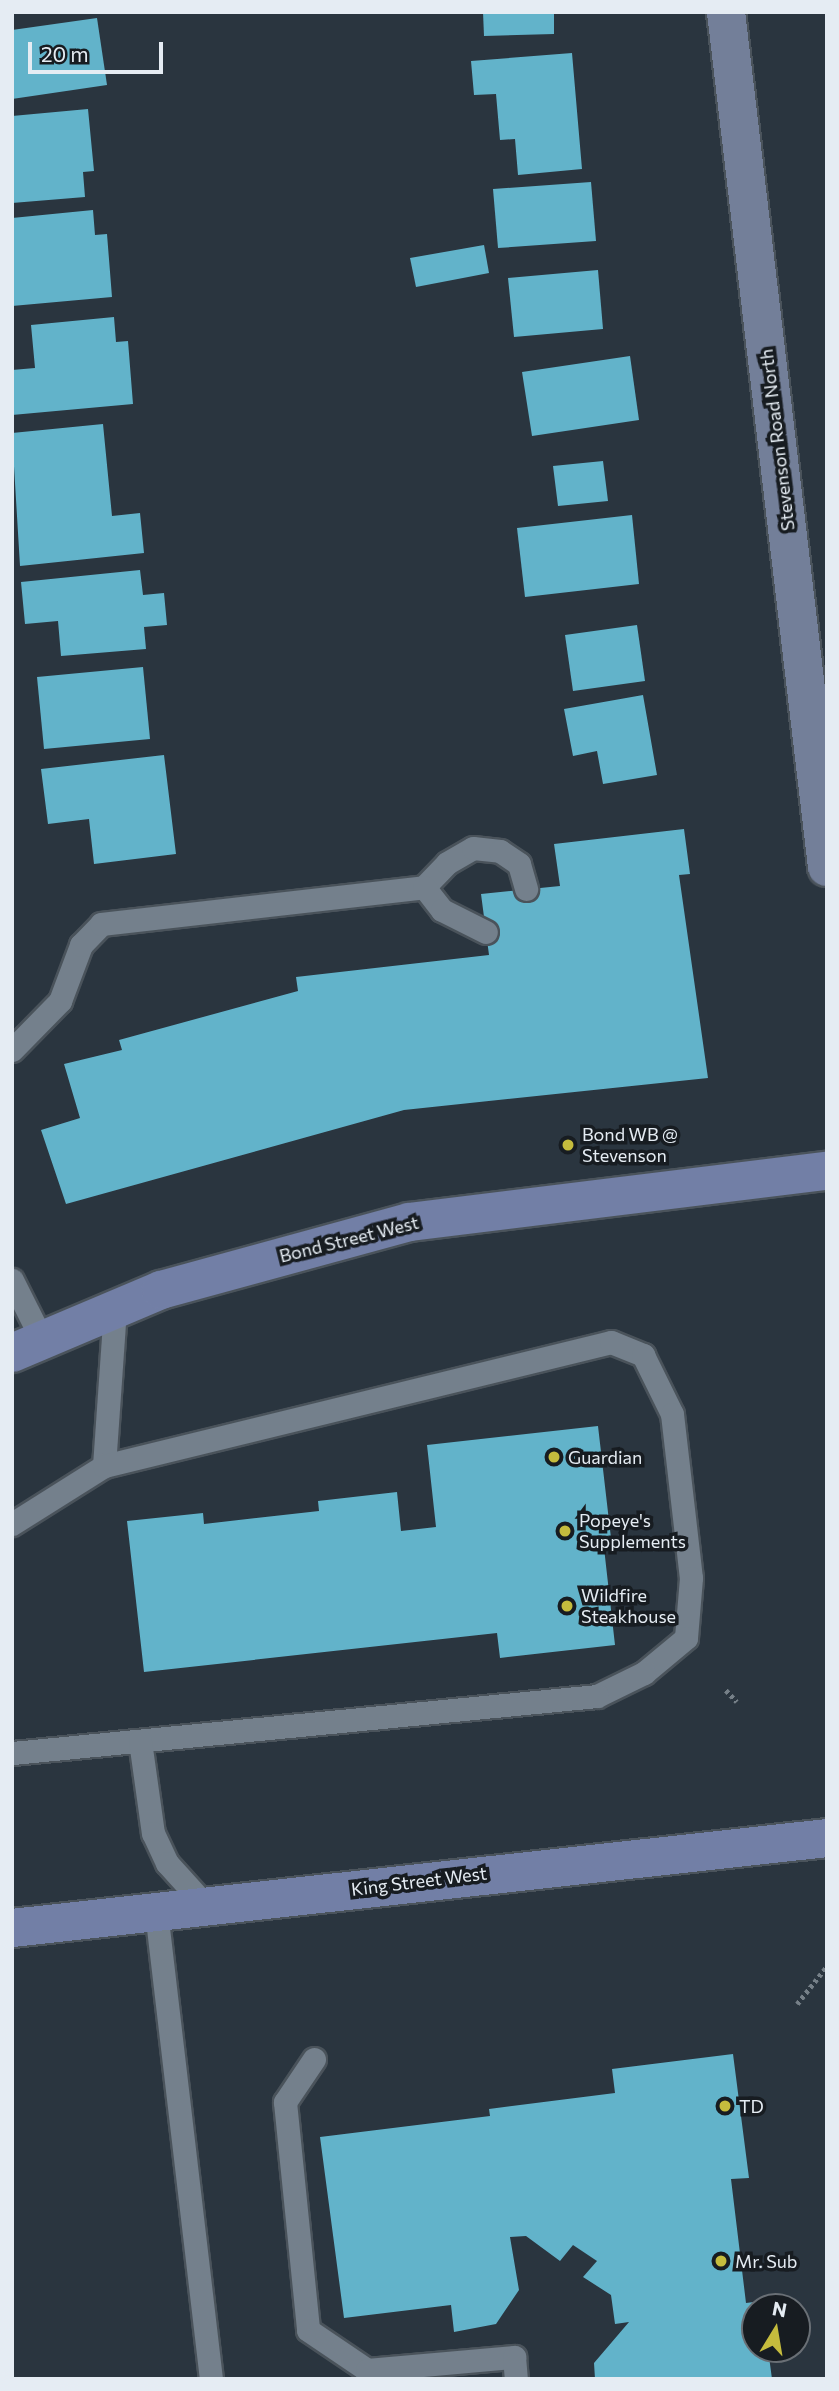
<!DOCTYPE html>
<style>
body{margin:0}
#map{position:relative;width:839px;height:2391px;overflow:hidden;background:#2a353f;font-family:Commissioner,sans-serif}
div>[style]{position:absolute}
.building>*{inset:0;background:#62b3ca}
.path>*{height:4.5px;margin-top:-2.25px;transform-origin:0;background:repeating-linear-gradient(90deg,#768088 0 3.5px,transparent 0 7px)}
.roads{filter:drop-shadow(2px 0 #4a535b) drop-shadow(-2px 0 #4a535b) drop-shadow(0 2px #4a535b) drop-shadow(0 -2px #4a535b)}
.lane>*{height:23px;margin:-11.5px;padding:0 11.5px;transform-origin:11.5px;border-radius:11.5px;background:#74808c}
.secondary>*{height:38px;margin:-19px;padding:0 19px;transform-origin:19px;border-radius:19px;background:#737f99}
.primary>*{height:38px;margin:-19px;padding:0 19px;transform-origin:19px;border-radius:19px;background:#727fa6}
.dots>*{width:19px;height:19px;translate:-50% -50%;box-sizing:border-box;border:4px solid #171c21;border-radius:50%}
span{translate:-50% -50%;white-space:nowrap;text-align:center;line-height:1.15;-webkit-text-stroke:7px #171c21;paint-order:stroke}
.street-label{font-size:18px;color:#e5ecf3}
.poi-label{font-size:18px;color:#e5ecf3}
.left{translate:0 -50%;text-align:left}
.frame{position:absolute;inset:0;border:14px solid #e5ecf3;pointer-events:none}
.north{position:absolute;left:741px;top:2293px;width:70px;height:70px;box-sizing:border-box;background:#171c21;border:2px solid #696f75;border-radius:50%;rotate:11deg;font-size:19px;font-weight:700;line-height:28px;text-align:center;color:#e5ecf3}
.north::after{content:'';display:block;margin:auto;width:24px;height:32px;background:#c5bc3d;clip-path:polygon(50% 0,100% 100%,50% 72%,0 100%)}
.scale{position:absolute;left:28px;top:42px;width:135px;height:32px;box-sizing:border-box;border:4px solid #e5ecf3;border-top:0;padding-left:9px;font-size:21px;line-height:24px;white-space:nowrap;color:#e5ecf3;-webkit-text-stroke:5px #171c21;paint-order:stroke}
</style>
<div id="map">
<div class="building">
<i style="clip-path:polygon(483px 12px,554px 12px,554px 34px,484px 36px)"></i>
<i style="clip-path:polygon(97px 18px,107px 85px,12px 99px,12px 30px)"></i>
<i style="clip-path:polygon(572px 53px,582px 169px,518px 175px,515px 139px,500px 140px,496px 94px,474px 95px,471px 61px)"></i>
<i style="clip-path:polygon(88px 109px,94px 171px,83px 172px,85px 197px,12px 203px,12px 116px)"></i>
<i style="clip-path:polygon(591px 182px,596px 241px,498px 248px,493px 189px)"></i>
<i style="clip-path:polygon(93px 210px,95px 235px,107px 234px,112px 297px,12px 306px,12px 218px)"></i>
<i style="clip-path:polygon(484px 245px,489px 273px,416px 287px,410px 258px)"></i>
<i style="clip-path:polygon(598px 270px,603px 329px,514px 337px,508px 278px)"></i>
<i style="clip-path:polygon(114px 317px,116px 342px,128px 341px,133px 404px,12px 415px,12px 370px,35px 368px,31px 325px)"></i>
<i style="clip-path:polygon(630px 356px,639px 420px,532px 436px,522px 372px)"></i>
<i style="clip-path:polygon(103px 424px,112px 516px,140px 513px,144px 553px,20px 566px,12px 433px)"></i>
<i style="clip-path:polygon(603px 461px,608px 501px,558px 506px,553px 466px)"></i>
<i style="clip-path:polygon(632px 515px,639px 584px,525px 597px,517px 528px)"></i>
<i style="clip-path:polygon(140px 570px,143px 595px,164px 593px,167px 625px,144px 627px,146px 649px,61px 656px,58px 621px,25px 624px,21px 582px)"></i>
<i style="clip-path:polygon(637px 625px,645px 681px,573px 691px,565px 635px)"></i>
<i style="clip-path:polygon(143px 667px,150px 739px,44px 749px,37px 677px)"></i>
<i style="clip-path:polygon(643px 695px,657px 775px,603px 784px,597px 751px,573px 756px,564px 709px)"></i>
<i style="clip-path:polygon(164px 755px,176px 854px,94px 864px,89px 819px,48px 824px,41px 769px)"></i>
<i style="clip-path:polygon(684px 829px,690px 874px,679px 875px,708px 1078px,404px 1110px,66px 1204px,41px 1130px,80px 1118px,64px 1064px,122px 1050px,119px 1040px,298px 991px,296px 977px,489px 955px,481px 894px,560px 886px,554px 844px)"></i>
<i style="clip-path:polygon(598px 1426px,611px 1538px,603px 1539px,615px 1645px,500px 1658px,497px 1633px,144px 1672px,127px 1521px,203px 1513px,204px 1524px,319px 1511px,318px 1501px,397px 1492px,401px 1531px,436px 1527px,427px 1445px)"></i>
<i style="clip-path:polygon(733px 2054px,749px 2178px,731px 2179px,746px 2303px,762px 2301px,762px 2307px,755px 2307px,755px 2349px,768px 2349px,772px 2379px,595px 2379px,594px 2363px,629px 2322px,615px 2324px,611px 2295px,583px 2277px,597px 2261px,573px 2245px,560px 2261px,526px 2236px,510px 2237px,519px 2290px,496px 2324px,454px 2332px,451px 2305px,344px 2318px,320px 2137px,490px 2116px,489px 2109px,615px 2093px,612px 2069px)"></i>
</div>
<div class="path">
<i style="left:726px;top:1690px;width:16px;rotate:47deg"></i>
<i style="left:797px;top:2004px;width:48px;rotate:-51.7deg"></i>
</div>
<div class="roads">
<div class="lane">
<i style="left:424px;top:887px;width:33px;rotate:-46deg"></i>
<i style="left:447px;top:863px;width:30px;rotate:-30deg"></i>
<i style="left:473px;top:848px;width:27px;rotate:6deg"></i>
<i style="left:500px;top:851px;width:23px;rotate:34deg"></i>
<i style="left:519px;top:864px;width:26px;rotate:74deg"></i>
<i style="left:12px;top:1050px;width:69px;rotate:-45.6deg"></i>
<i style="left:60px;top:1001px;width:60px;rotate:-69.4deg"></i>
<i style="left:81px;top:945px;width:29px;rotate:-46deg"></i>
<i style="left:101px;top:924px;width:325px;rotate:-6.5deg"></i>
<i style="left:424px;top:887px;width:29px;rotate:52deg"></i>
<i style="left:442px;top:910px;width:49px;rotate:26.6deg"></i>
<i style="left:12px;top:1280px;width:67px;rotate:63.4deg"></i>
<i style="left:104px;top:1466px;width:157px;rotate:-86deg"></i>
<i style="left:12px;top:1524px;width:109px;rotate:-32.2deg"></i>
<i style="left:104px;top:1466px;width:522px;rotate:-13.74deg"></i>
<i style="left:611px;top:1342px;width:35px;rotate:22deg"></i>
<i style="left:643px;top:1355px;width:66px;rotate:63.8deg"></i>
<i style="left:672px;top:1414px;width:165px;rotate:83.4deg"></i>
<i style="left:691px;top:1578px;width:60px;rotate:94.8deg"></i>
<i style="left:686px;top:1638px;width:55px;rotate:140.2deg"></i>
<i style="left:644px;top:1673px;width:52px;rotate:153.9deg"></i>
<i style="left:597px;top:1696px;width:588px;rotate:174.43deg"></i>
<i style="left:140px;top:1741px;width:93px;rotate:82deg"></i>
<i style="left:153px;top:1833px;width:33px;rotate:65deg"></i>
<i style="left:167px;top:1863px;width:57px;rotate:47.9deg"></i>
<i style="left:156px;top:1911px;width:471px;rotate:83.3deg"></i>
<i style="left:314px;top:2059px;width:52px;rotate:124deg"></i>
<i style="left:285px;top:2102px;width:229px;rotate:84.2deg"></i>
<i style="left:308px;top:2330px;width:71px;rotate:34.1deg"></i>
<i style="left:368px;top:2379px;width:9px;rotate:-96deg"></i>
<i style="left:367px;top:2370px;width:148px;rotate:-5.1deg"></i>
<i style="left:514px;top:2357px;width:22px;rotate:85deg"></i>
</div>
<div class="secondary">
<i style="left:726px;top:12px;width:861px;rotate:83.26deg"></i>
</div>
<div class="primary">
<i style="left:12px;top:1353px;width:162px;rotate:-22.9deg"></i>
<i style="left:161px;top:1290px;width:257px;rotate:-15.3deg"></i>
<i style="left:409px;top:1222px;width:421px;rotate:-7deg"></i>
<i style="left:12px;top:1928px;width:820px;rotate:-6.3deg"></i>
</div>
</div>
<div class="dots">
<i style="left:568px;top:1145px;background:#c5bc3d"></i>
<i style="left:554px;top:1457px;background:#c5bc3d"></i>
<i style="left:565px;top:1531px;background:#c5bc3d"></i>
<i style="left:567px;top:1606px;background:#c5bc3d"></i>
<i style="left:725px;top:2106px;background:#c5bc3d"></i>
<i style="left:721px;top:2261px;background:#c5bc3d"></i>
</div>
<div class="street-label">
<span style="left:777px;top:440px;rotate:-97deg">Stevenson Road North</span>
<span style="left:349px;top:1239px;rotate:-14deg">Bond Street West</span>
<span style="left:419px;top:1881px;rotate:-7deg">King Street West</span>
</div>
<div class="poi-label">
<span class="left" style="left:582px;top:1145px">Bond WB @<br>Stevenson</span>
<span class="left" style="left:568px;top:1457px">Guardian</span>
<span class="left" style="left:579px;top:1531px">Popeye's<br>Supplements</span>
<span class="left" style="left:581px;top:1606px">Wildfire<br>Steakhouse</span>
<span class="left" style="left:739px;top:2106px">TD</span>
<span class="left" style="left:735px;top:2261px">Mr. Sub</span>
</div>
<div class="frame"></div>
<div class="north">N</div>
<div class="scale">20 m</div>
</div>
